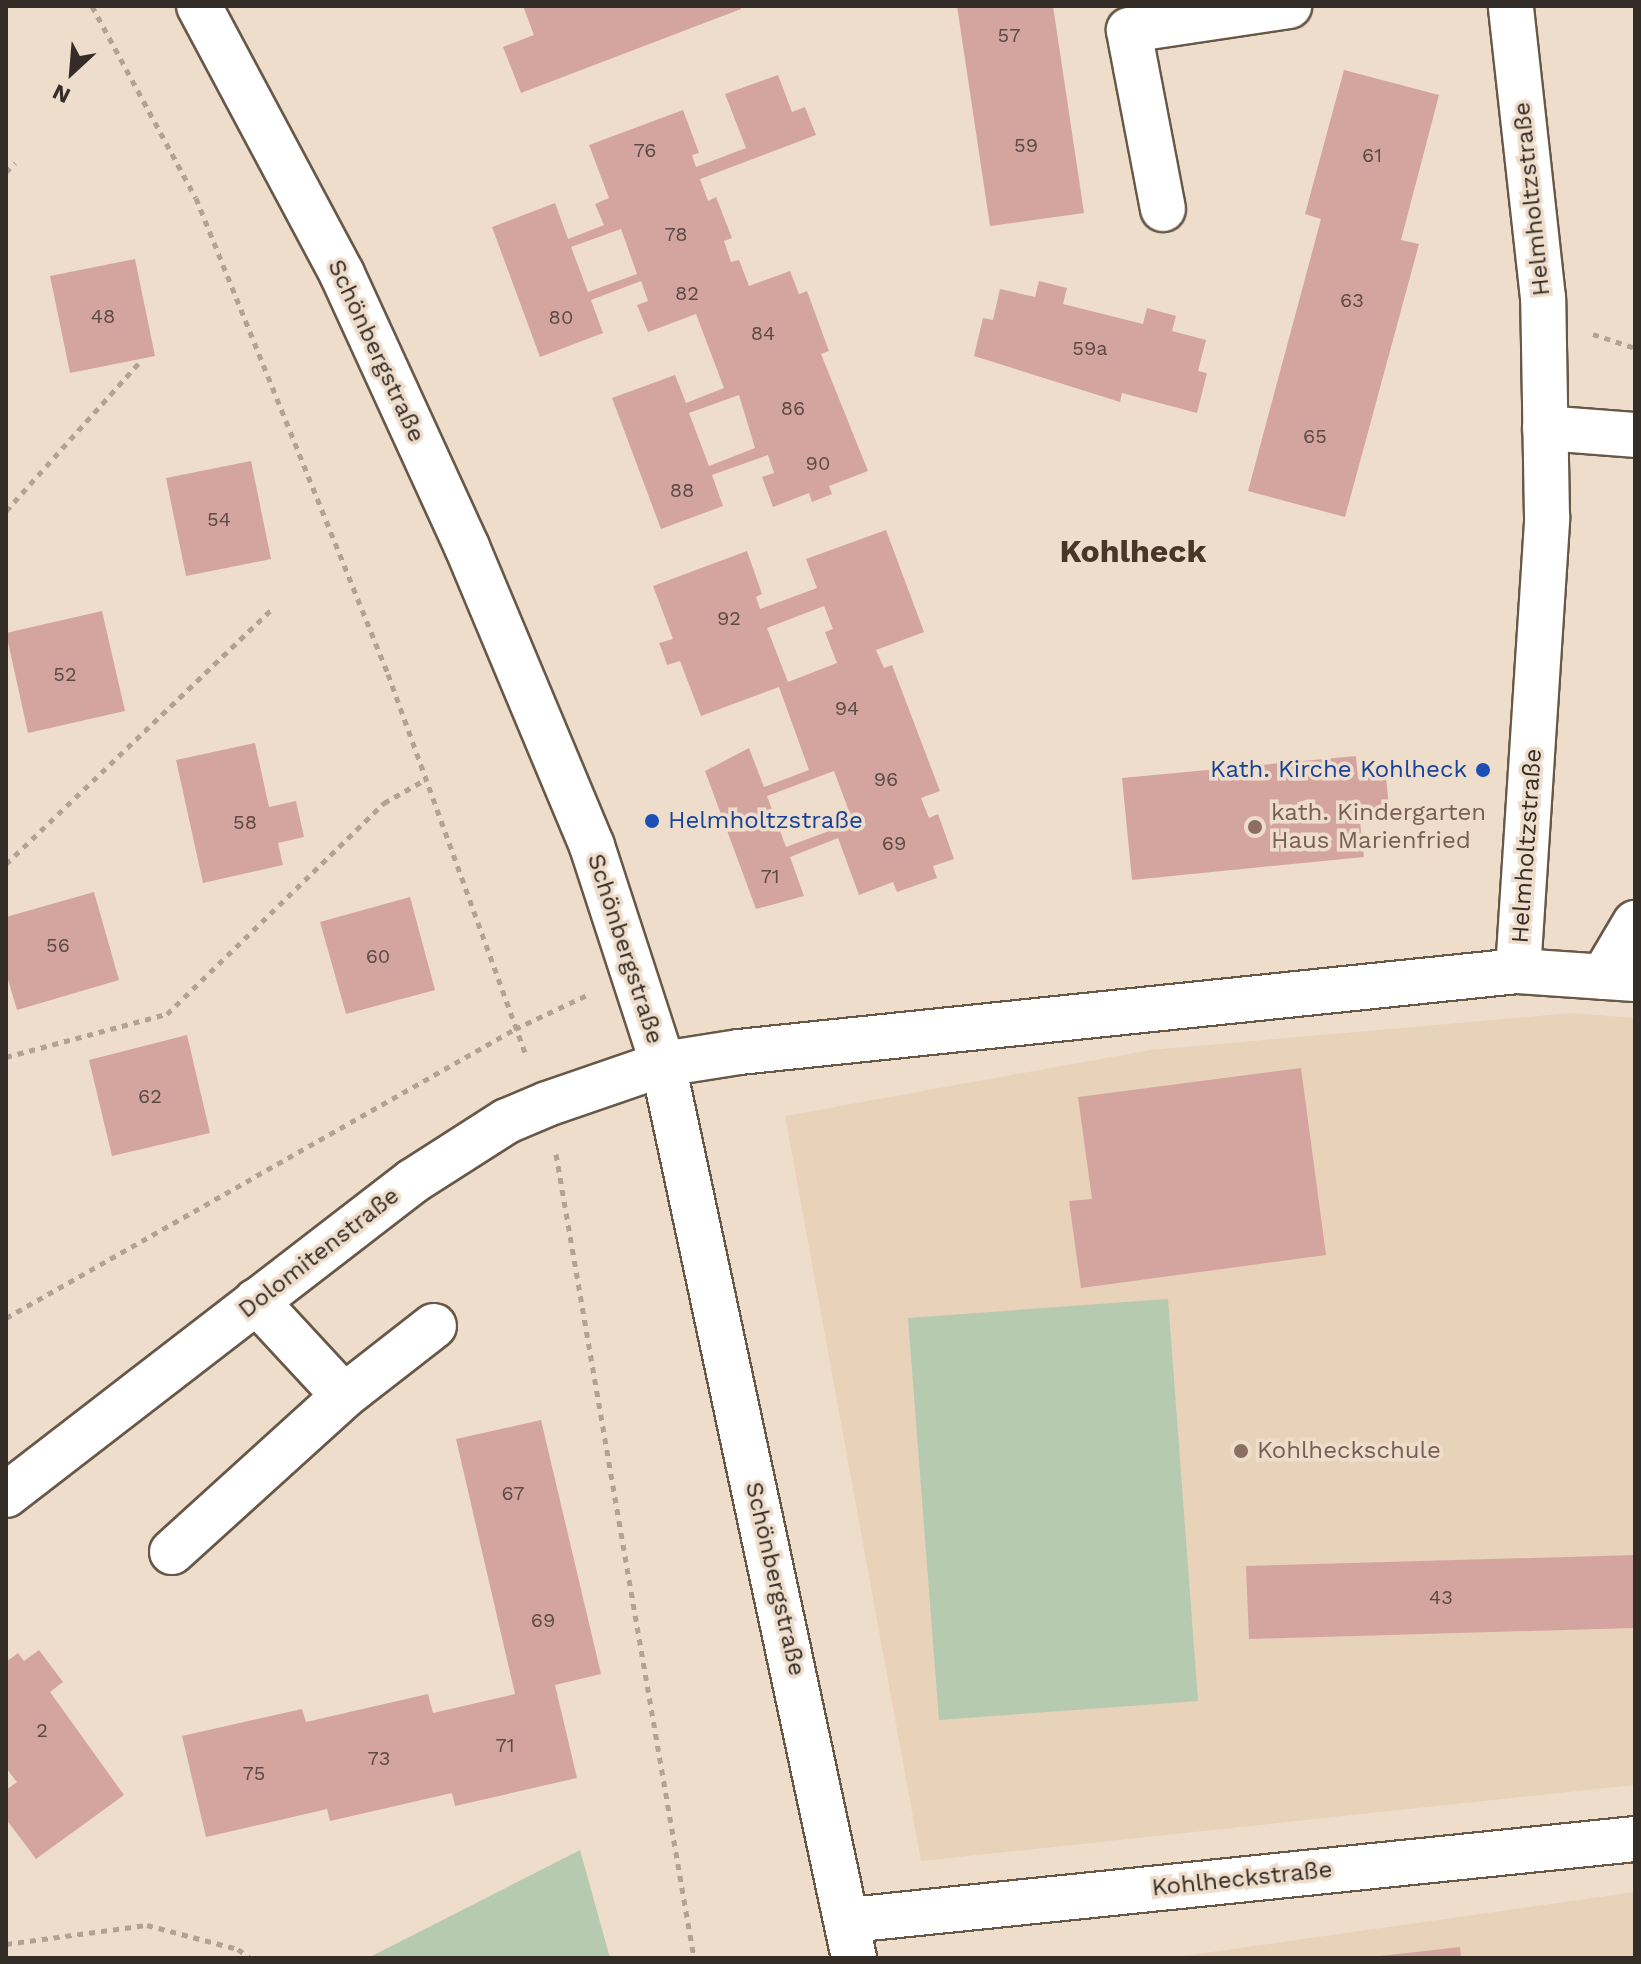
<!DOCTYPE html>
<meta charset="utf-8">
<style>
body{margin:0}
#map{position:relative;width:1641px;height:1964px;overflow:hidden;background:#efddcb;font-family:"Work Sans",sans-serif}
div>[style]{position:absolute}
.built>*{inset:0;background:#e8d2ba}
.green>*{inset:0;background:#b5caaf}
.building>*{inset:0;background:#d4a59f}
.path>*{height:5px;margin-top:-2.5px;transform-origin:0;background:repeating-linear-gradient(90deg,#b1a294 0 6px,transparent 0 12px)}
.roads{filter:drop-shadow(2px 0 #675848) drop-shadow(-2px 0 #675848) drop-shadow(0 2px #675848) drop-shadow(0 -2px #675848)}
.minor>*{height:44px;margin:-22px;padding:0 22px;transform-origin:22px;border-radius:22px;background:#fff}
.dots>*{width:22px;height:22px;translate:-50% -50%;box-sizing:border-box;border:4px solid #efddcb;border-radius:50%}
span{translate:-50% -50%;white-space:nowrap;text-align:center;line-height:1.15;-webkit-text-stroke:7px #efddcb;paint-order:stroke}
.number-label{font-size:20px;color:#5c4b45}
.number-label span{-webkit-text-stroke-width:0}
.street-label{font-size:24px;color:#342d27}
.transit-label{font-size:24px;color:#164399}
.right{translate:-100% -50%;text-align:right}
.left{translate:0 -50%;text-align:left}
.education-label{font-size:24px;color:#785e54}
.district-label{font-size:32px;color:#463829;font-weight:700}
.frame{position:absolute;inset:0;border:8px solid #342d27;pointer-events:none}
.north{position:absolute;left:32px;top:32px;width:80px;height:80px;-webkit-text-stroke:6px #efddcb;paint-order:stroke;rotate:206deg;font-size:22px;font-weight:700;line-height:32px;text-align:center;color:#342d27}
.north::after{content:'';display:block;margin:auto;width:28px;height:36px;background:#342d27;clip-path:polygon(50% 0,100% 100%,50% 72%,0 100%)}
</style>
<div id="map">
<div class="built">
<i style="clip-path:polygon(1571px 1013px,1635px 1018px,1635px 1785px,921px 1861px,785px 1116px,1150px 1050px)"></i>
<i style="clip-path:polygon(1635px 1892px,1635px 1958px,1169px 1958px)"></i>
</div>
<div class="green">
<i style="clip-path:polygon(1168px 1299px,1198px 1701px,939px 1720px,908px 1318px)"></i>
<i style="clip-path:polygon(580px 1850px,610px 1958px,368px 1958px)"></i>
</div>
<div class="building">
<i style="clip-path:polygon(523px 6px,740px 6px,741px 9px,521px 93px,503px 47px,534px 35px)"></i>
<i style="clip-path:polygon(957px 6px,1053px 6px,1084px 213px,990px 226px)"></i>
<i style="clip-path:polygon(1344px 70px,1439px 95px,1401px 240px,1419px 244px,1345px 517px,1248px 491px,1321px 219px,1305px 214px)"></i>
<i style="clip-path:polygon(evenodd,778px 75px,792px 112px,805px 107px,816px 135px,700px 179px,708px 201px,716px 197px,732px 238px,724px 241px,731px 262px,739px 260px,749px 286px,790px 271px,799px 294px,807px 291px,829px 351px,821px 354px,868px 471px,829px 486px,832px 494px,812px 502px,809px 493px,773px 507px,762px 477px,774px 473px,768px 455px,712px 475px,723px 506px,661px 529px,612px 398px,675px 375px,686px 403px,724px 388px,696px 314px,648px 332px,637px 305px,648px 301px,641px 281px,591px 300px,603px 333px,540px 357px,492px 227px,555px 203px,568px 239px,604px 225px,595px 204px,609px 198px,589px 145px,683px 110px,699px 153px,692px 155px,696px 167px,746px 148px,725px 94px,778px 75px,621px 229px,637px 274px,588px 292px,571px 247px,621px 229px,778px 75px,739px 395px,755px 448px,709px 466px,689px 413px,739px 395px)"></i>
<i style="clip-path:polygon(135px 259px,155px 356px,70px 373px,50px 276px)"></i>
<i style="clip-path:polygon(1039px 281px,1067px 288px,1063px 304px,1143px 324px,1147px 308px,1176px 316px,1172px 331px,1206px 340px,1198px 371px,1207px 373px,1197px 413px,1122px 393px,1120px 402px,974px 356px,983px 318px,993px 320px,1000px 289px,1035px 297px)"></i>
<i style="clip-path:polygon(251px 461px,271px 559px,186px 576px,166px 478px)"></i>
<i style="clip-path:polygon(evenodd,886px 530px,924px 632px,876px 650px,884px 668px,892px 665px,940px 791px,921px 798px,929px 818px,938px 814px,954px 859px,933px 866px,937px 878px,897px 892px,893px 882px,859px 895px,838px 838px,790px 857px,804px 896px,756px 909px,705px 771px,749px 748px,764px 787px,809px 770px,779px 687px,701px 716px,680px 661px,667px 665px,664px 656px,659px 643px,673px 639px,653px 586px,747px 551px,762px 594px,756px 597px,760px 609px,817px 588px,806px 559px,886px 530px,824px 606px,833px 629px,825px 632px,837px 663px,788px 682px,767px 628px,824px 606px,886px 530px,834px 771px,853px 822px,786px 847px,767px 796px,834px 771px)"></i>
<i style="clip-path:polygon(102px 611px,125px 711px,28px 733px,6px 633px)"></i>
<i style="clip-path:polygon(255px 743px,269px 807px,296px 801px,304px 837px,278px 843px,283px 865px,203px 883px,176px 760px)"></i>
<i style="clip-path:polygon(1356px 756px,1358px 779px,1386px 776px,1390px 818px,1360px 821px,1364px 857px,1132px 880px,1122px 778px)"></i>
<i style="clip-path:polygon(94px 892px,119px 980px,17px 1010px,6px 973px,6px 917px)"></i>
<i style="clip-path:polygon(410px 897px,435px 990px,346px 1014px,320px 922px)"></i>
<i style="clip-path:polygon(187px 1035px,210px 1133px,112px 1156px,89px 1060px)"></i>
<i style="clip-path:polygon(1301px 1068px,1326px 1255px,1081px 1288px,1069px 1201px,1092px 1199px,1078px 1097px)"></i>
<i style="clip-path:polygon(541px 1420px,601px 1674px,555px 1685px,577px 1778px,455px 1806px,452px 1793px,330px 1821px,327px 1809px,206px 1837px,182px 1736px,302px 1709px,306px 1722px,428px 1694px,433px 1713px,515px 1694px,456px 1439px)"></i>
<i style="clip-path:polygon(1635px 1555px,1635px 1628px,1249px 1639px,1246px 1566px)"></i>
<i style="clip-path:polygon(39px 1650px,63px 1682px,50px 1692px,124px 1795px,36px 1859px,6px 1819px,6px 1790px,17px 1782px,6px 1768px,6px 1662px,18px 1653px,24px 1661px)"></i>
<i style="clip-path:polygon(1460px 1947px,1461px 1958px,1380px 1958px,1380px 1956px)"></i>
</div>
<div class="path">
<i style="left:92px;top:6px;width:218px;rotate:61.6deg"></i>
<i style="left:196px;top:198px;width:513px;rotate:68.03deg"></i>
<i style="left:388px;top:674px;width:407px;rotate:70.1deg"></i>
<i style="left:6px;top:172px;width:13px;rotate:-45deg"></i>
<i style="left:1593px;top:334px;width:44px;rotate:18.4deg"></i>
<i style="left:6px;top:511px;width:199px;rotate:-48.1deg"></i>
<i style="left:6px;top:864px;width:371px;rotate:-43.8deg"></i>
<i style="left:6px;top:1057px;width:167px;rotate:-15deg"></i>
<i style="left:167px;top:1014px;width:303px;rotate:-44.2deg"></i>
<i style="left:384px;top:803px;width:48px;rotate:-29.7deg"></i>
<i style="left:556px;top:1154px;width:816px;rotate:80.26deg"></i>
<i style="left:6px;top:1318px;width:585px;rotate:-29.59deg"></i>
<i style="left:515px;top:1029px;width:82px;rotate:-25.3deg"></i>
<i style="left:6px;top:1944px;width:142px;rotate:-7.7deg"></i>
<i style="left:147px;top:1925px;width:94px;rotate:14.8deg"></i>
<i style="left:238px;top:1949px;width:15px;rotate:37deg"></i>
</div>
<div class="roads">
<div class="minor">
<i style="left:199px;top:6px;width:304px;rotate:61.9deg"></i>
<i style="left:342px;top:274px;width:300px;rotate:65.4deg"></i>
<i style="left:467px;top:547px;width:324px;rotate:67.3deg"></i>
<i style="left:592px;top:846px;width:229px;rotate:72deg"></i>
<i style="left:663px;top:1064px;width:914px;rotate:77.94deg"></i>
<i style="left:1163px;top:209px;width:182px;rotate:-100.8deg"></i>
<i style="left:1129px;top:30px;width:162px;rotate:-8.5deg"></i>
<i style="left:1545px;top:428px;width:90px;rotate:4.4deg"></i>
<i style="left:1518px;top:971px;width:117px;rotate:3.9deg"></i>
<i style="left:1603px;top:977px;width:63px;rotate:-59.3deg"></i>
<i style="left:256px;top:1301px;width:129px;rotate:47.2deg"></i>
<i style="left:6px;top:1495px;width:514px;rotate:-37.65deg"></i>
<i style="left:413px;top:1181px;width:112px;rotate:-32.6deg"></i>
<i style="left:507px;top:1121px;width:43px;rotate:-23deg"></i>
<i style="left:547px;top:1104px;width:123px;rotate:-19deg"></i>
<i style="left:663px;top:1064px;width:77px;rotate:-9deg"></i>
<i style="left:739px;top:1052px;width:783px;rotate:-5.94deg"></i>
<i style="left:1518px;top:971px;width:455px;rotate:-86.3deg"></i>
<i style="left:1547px;top:517px;width:219px;rotate:-91deg"></i>
<i style="left:1543px;top:298px;width:294px;rotate:-96.3deg"></i>
<i style="left:172px;top:1552px;width:232px;rotate:-42.2deg"></i>
<i style="left:344px;top:1396px;width:114px;rotate:-37.9deg"></i>
<i style="left:850px;top:1920px;width:789px;rotate:-5.89deg"></i>
</div>
</div>
<div class="dots">
<i style="left:1483px;top:770px;background:#1a4fb4"></i>
<i style="left:652px;top:821px;background:#1a4fb4"></i>
<i style="left:1255px;top:827px;background:#8d6e63"></i>
<i style="left:1241px;top:1451px;background:#8d6e63"></i>
</div>
<div class="number-label">
<span style="left:1009px;top:35px">57</span>
<span style="left:1026px;top:145px">59</span>
<span style="left:645px;top:150px">76</span>
<span style="left:1372px;top:155px">61</span>
<span style="left:676px;top:234px">78</span>
<span style="left:687px;top:293px">82</span>
<span style="left:1352px;top:300px">63</span>
<span style="left:103px;top:316px">48</span>
<span style="left:561px;top:317px">80</span>
<span style="left:763px;top:333px">84</span>
<span style="left:1090px;top:348px">59a</span>
<span style="left:793px;top:408px">86</span>
<span style="left:1315px;top:436px">65</span>
<span style="left:818px;top:463px">90</span>
<span style="left:682px;top:490px">88</span>
<span style="left:219px;top:519px">54</span>
<span style="left:729px;top:618px">92</span>
<span style="left:65px;top:674px">52</span>
<span style="left:847px;top:708px">94</span>
<span style="left:886px;top:779px">96</span>
<span style="left:245px;top:822px">58</span>
<span style="left:894px;top:843px">69</span>
<span style="left:770px;top:876px">71</span>
<span style="left:58px;top:945px">56</span>
<span style="left:378px;top:956px">60</span>
<span style="left:150px;top:1096px">62</span>
<span style="left:513px;top:1493px">67</span>
<span style="left:1441px;top:1597px">43</span>
<span style="left:543px;top:1620px">69</span>
<span style="left:42px;top:1730px">2</span>
<span style="left:505px;top:1745px">71</span>
<span style="left:379px;top:1758px">73</span>
<span style="left:254px;top:1773px">75</span>
</div>
<div class="street-label">
<span style="left:1532px;top:199px;rotate:-96deg">Helmholtzstraße</span>
<span style="left:376px;top:351px;rotate:65deg">Schönbergstraße</span>
<span style="left:1527px;top:846px;rotate:-86deg">Helmholtzstraße</span>
<span style="left:625px;top:949px;rotate:72deg">Schönbergstraße</span>
<span style="left:319px;top:1253px;rotate:-38deg">Dolomitenstraße</span>
<span style="left:775px;top:1579px;rotate:77deg">Schönbergstraße</span>
<span style="left:1242px;top:1879px;rotate:-6deg">Kohlheckstraße</span>
</div>
<div class="transit-label">
<span class="right" style="left:1467px;top:770px">Kath. Kirche Kohlheck</span>
<span class="left" style="left:668px;top:821px">Helmholtzstraße</span>
</div>
<div class="education-label">
<span class="left" style="left:1271px;top:827px">kath. Kindergarten<br>Haus Marienfried</span>
<span class="left" style="left:1257px;top:1451px">Kohlheckschule</span>
</div>
<div class="district-label">
<span style="left:1133px;top:551px">Kohlheck</span>
</div>
<div class="frame"></div>
<div class="north">N</div>
</div>
